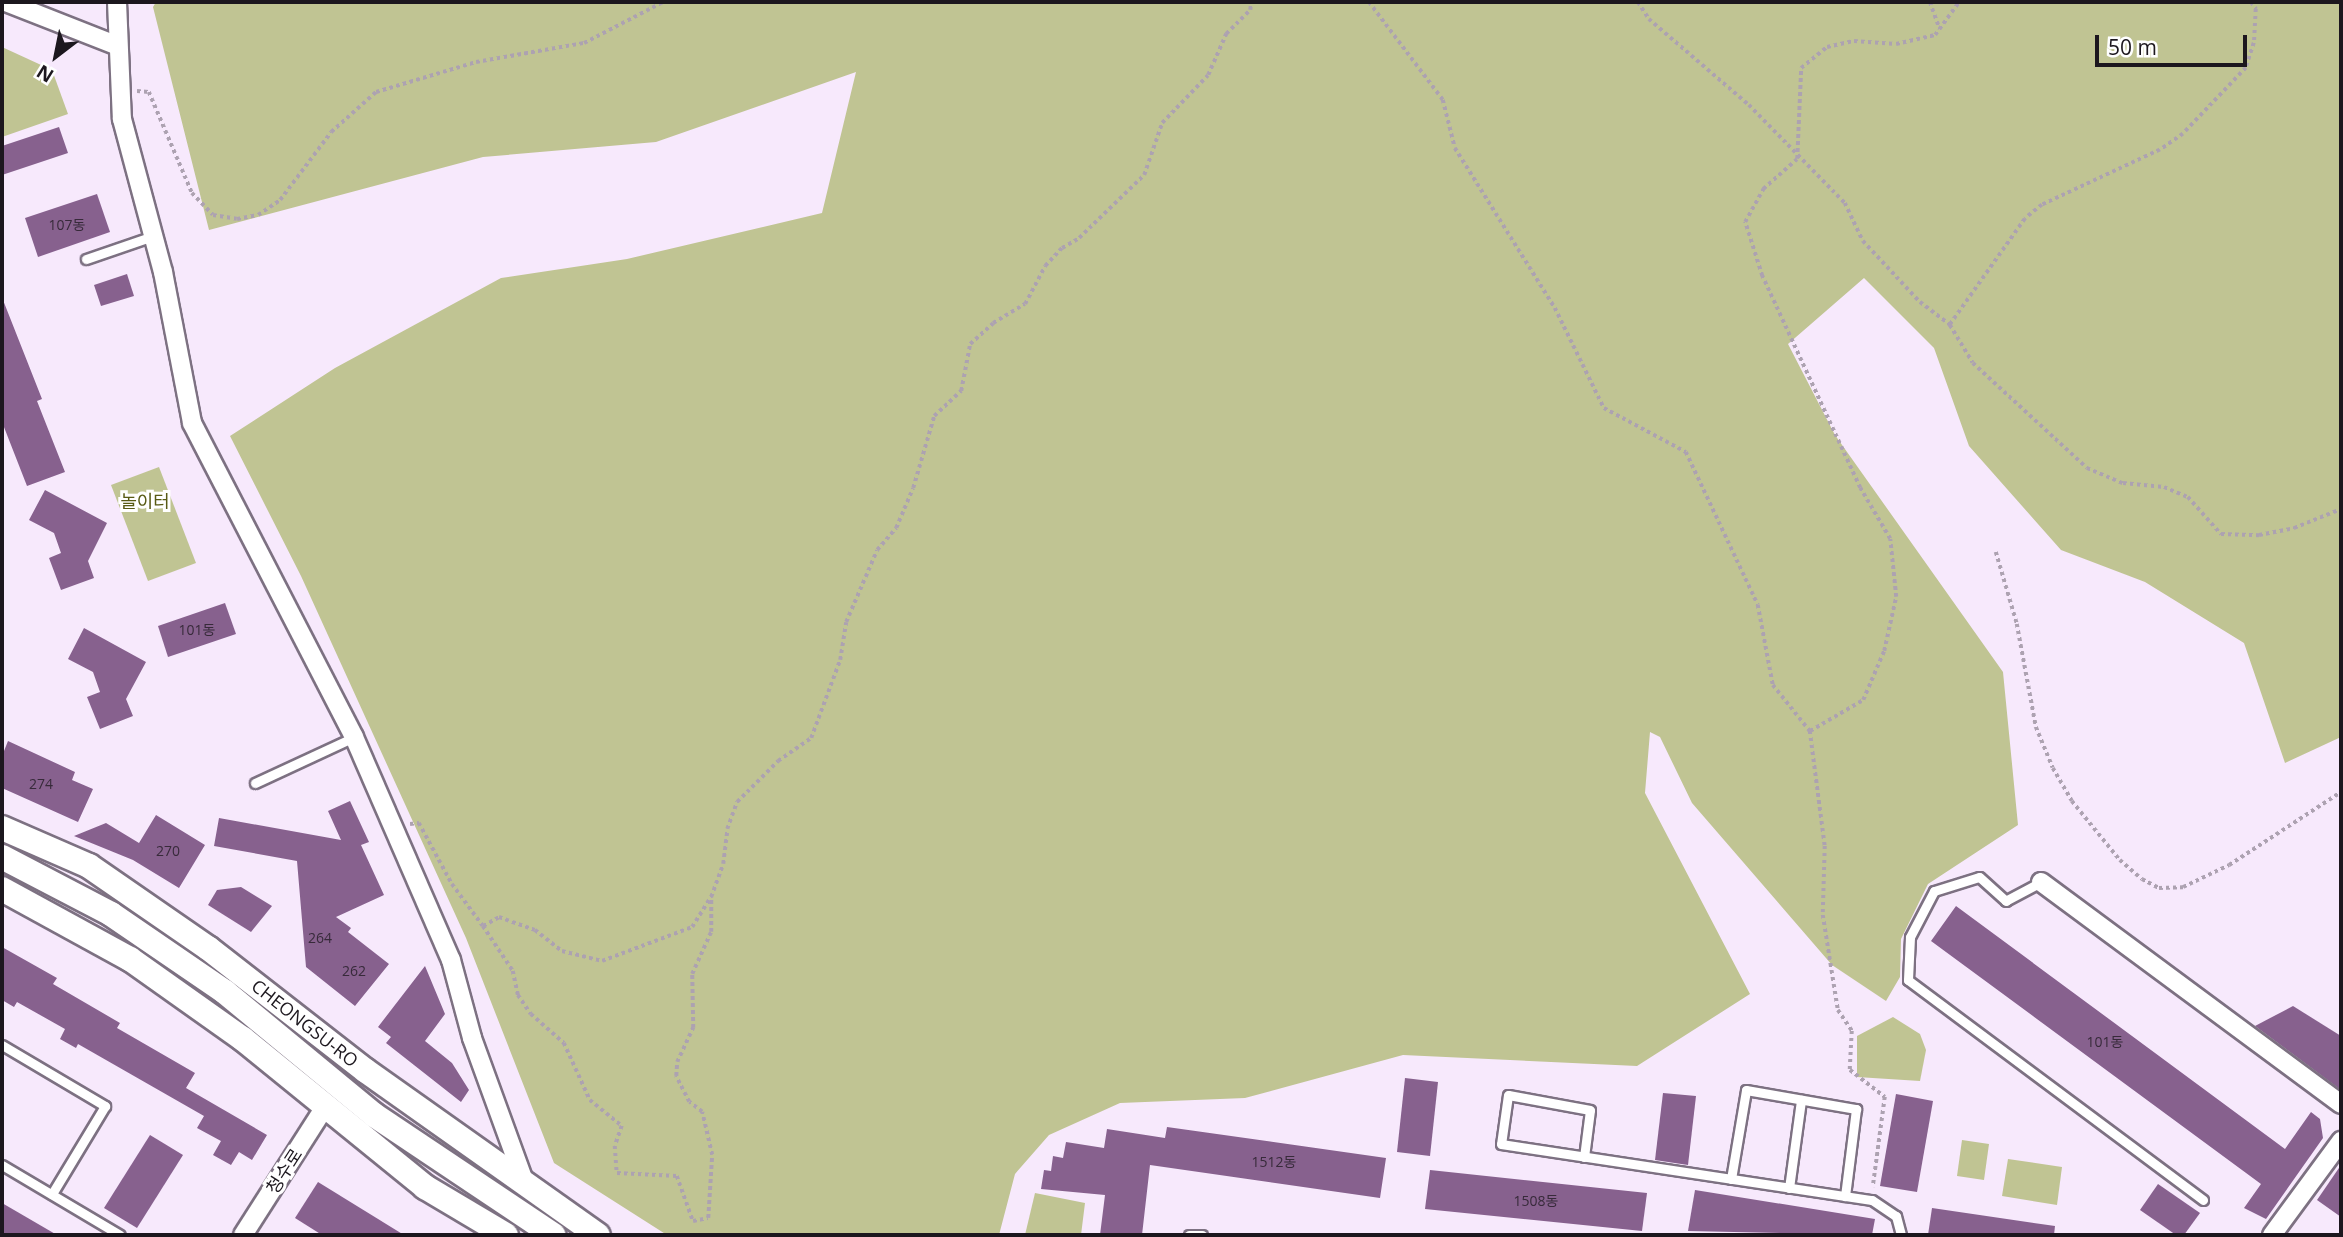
<!DOCTYPE html>
<meta charset="utf-8">
<style>
body{margin:0}
#map{position:relative;width:2343px;height:1237px;overflow:hidden;background:#f7e9fc;font-family:"Open Sans","Noto Sans KR",sans-serif}
div>[style]{position:absolute}
.green>*{inset:0;background:#c0c493}
.building>*{inset:0;background:#87618e}
.path>*{height:3.5px;margin-top:-1.75px;transform-origin:0;background:repeating-linear-gradient(90deg,#ada2b1 0 3.5px,transparent 0 7px)}
.roads{filter:drop-shadow(2px 0 #7d7182) drop-shadow(-2px 0 #7d7182) drop-shadow(0 2px #7d7182) drop-shadow(0 -2px #7d7182)}
.service>*{height:9px;margin:-4.5px;padding:0 4.5px;transform-origin:4.5px;border-radius:4.5px;background:#fff}
.minor>*{height:18px;margin:-9px;padding:0 9px;transform-origin:9px;border-radius:9px;background:#fff}
.secondary>*{height:24px;margin:-12px;padding:0 12px;transform-origin:12px;border-radius:12px;background:#fff}
span{translate:-50% -50%;white-space:nowrap;text-align:center;line-height:1.15;-webkit-text-stroke:6px #fff;paint-order:stroke}
.number-label{font-size:14px;color:#372a3a}
.number-label span{-webkit-text-stroke-width:0}
.park-label{font-size:18px;color:#585a14}
.street-label{font-size:18px;color:#1c171e}
.frame{position:absolute;inset:0;border:4px solid #1c171e;pointer-events:none}
.north{position:absolute;left:21px;top:21px;width:70px;height:70px;-webkit-text-stroke:5px #fff;paint-order:stroke;rotate:212deg;font-size:19px;font-weight:700;line-height:28px;text-align:center;color:#1c171e}
.north::after{content:'';display:block;margin:auto;width:24px;height:32px;background:#1c171e;clip-path:polygon(50% 0,100% 100%,50% 72%,0 100%)}
.scale{position:absolute;left:2095px;top:35px;width:152px;height:32px;box-sizing:border-box;border:4px solid #1c171e;border-top:0;padding-left:9px;font-size:21px;line-height:24px;white-space:nowrap;color:#1c171e;-webkit-text-stroke:5px #fff;paint-order:stroke}
</style>
<div id="map">
<div class="green">
<i style="clip-path:polygon(156px 2px,2341px 2px,2341px 737px,2285px 763px,2244px 643px,2145px 582px,2061px 550px,1969px 446px,1934px 348px,1864px 278px,1788px 344px,1835px 435px,2003px 672px,2018px 825px,1928px 884px,1901px 939px,1900px 977px,1886px 1001px,1832px 965px,1692px 803px,1660px 737px,1650px 732px,1645px 793px,1750px 994px,1637px 1066px,1403px 1055px,1245px 1098px,1120px 1103px,1049px 1135px,1015px 1174px,999px 1235px,667px 1235px,554px 1163px,466px 938px,301px 576px,230px 436px,335px 368px,501px 278px,627px 259px,822px 213px,856px 72px,656px 142px,483px 157px,209px 230px,153px 7px)"></i>
<i style="clip-path:polygon(2px 47px,52px 70px,68px 114px,2px 137px)"></i>
<i style="clip-path:polygon(159px 467px,196px 563px,148px 581px,111px 485px)"></i>
<i style="clip-path:polygon(1893px 1017px,1920px 1034px,1926px 1050px,1920px 1081px,1857px 1077px,1857px 1036px)"></i>
<i style="clip-path:polygon(1962px 1140px,1989px 1144px,1984px 1180px,1957px 1176px)"></i>
<i style="clip-path:polygon(2008px 1159px,2062px 1167px,2057px 1205px,2002px 1196px)"></i>
<i style="clip-path:polygon(1035px 1193px,1085px 1203px,1081px 1235px,1025px 1235px)"></i>
</div>
<div class="building">
<i style="clip-path:polygon(59px 127px,68px 153px,2px 175px,2px 146px)"></i>
<i style="clip-path:polygon(97px 194px,110px 232px,38px 257px,25px 218px)"></i>
<i style="clip-path:polygon(127px 274px,134px 296px,101px 306px,94px 285px)"></i>
<i style="clip-path:polygon(3px 300px,42px 399px,37px 401px,65px 472px,27px 486px,2px 422px)"></i>
<i style="clip-path:polygon(45px 490px,107px 523px,88px 561px,94px 578px,61px 590px,49px 558px,61px 553px,54px 533px,29px 520px)"></i>
<i style="clip-path:polygon(225px 603px,236px 634px,168px 657px,158px 626px)"></i>
<i style="clip-path:polygon(84px 628px,146px 662px,126px 699px,133px 716px,100px 729px,87px 697px,100px 692px,93px 672px,68px 659px)"></i>
<i style="clip-path:polygon(8px 741px,75px 772px,72px 780px,93px 789px,78px 822px,2px 788px,2px 756px)"></i>
<i style="clip-path:polygon(350px 801px,369px 842px,361px 845px,384px 895px,336px 917px,351px 928px,348px 932px,389px 964px,355px 1006px,306px 967px,297px 861px,214px 846px,219px 818px,341px 840px,328px 811px)"></i>
<i style="clip-path:polygon(156px 815px,205px 845px,179px 888px,133px 860px,74px 836px,106px 823px,139px 843px)"></i>
<i style="clip-path:polygon(241px 887px,272px 906px,251px 932px,208px 905px,217px 890px)"></i>
<i style="clip-path:polygon(1956px 906px,2285px 1149px,2311px 1112px,2320px 1119px,2323px 1138px,2266px 1219px,2244px 1208px,2261px 1184px,1931px 941px)"></i>
<i style="clip-path:polygon(2px 947px,57px 978px,53px 984px,120px 1023px,117px 1028px,195px 1073px,186px 1088px,267px 1135px,252px 1160px,239px 1152px,231px 1165px,213px 1155px,221px 1141px,197px 1128px,204px 1116px,78px 1044px,76px 1048px,60px 1039px,65px 1029px,17px 1002px,14px 1007px,2px 1000px)"></i>
<i style="clip-path:polygon(425px 966px,445px 1014px,425px 1041px,452px 1063px,469px 1090px,461px 1102px,386px 1043px,391px 1037px,378px 1027px)"></i>
<i style="clip-path:polygon(2293px 1006px,2341px 1036px,2341px 1090px,2255px 1026px)"></i>
<i style="clip-path:polygon(1405px 1078px,1438px 1082px,1430px 1156px,1397px 1152px)"></i>
<i style="clip-path:polygon(1663px 1093px,1696px 1096px,1688px 1165px,1655px 1160px)"></i>
<i style="clip-path:polygon(1896px 1094px,1933px 1101px,1917px 1192px,1880px 1186px)"></i>
<i style="clip-path:polygon(1167px 1127px,1386px 1158px,1380px 1198px,1150px 1165px,1142px 1235px,1100px 1235px,1105px 1195px,1041px 1189px,1044px 1170px,1051px 1171px,1053px 1156px,1063px 1158px,1066px 1142px,1104px 1148px,1107px 1129px,1165px 1138px)"></i>
<i style="clip-path:polygon(150px 1135px,183px 1155px,137px 1228px,104px 1208px)"></i>
<i style="clip-path:polygon(2341px 1165px,2341px 1217px,2317px 1200px)"></i>
<i style="clip-path:polygon(1430px 1170px,1647px 1193px,1642px 1231px,1425px 1209px)"></i>
<i style="clip-path:polygon(318px 1182px,404px 1235px,322px 1235px,295px 1218px)"></i>
<i style="clip-path:polygon(2158px 1184px,2200px 1213px,2184px 1235px,2176px 1235px,2140px 1210px)"></i>
<i style="clip-path:polygon(1695px 1190px,1875px 1219px,1872px 1235px,1688px 1231px)"></i>
<i style="clip-path:polygon(2px 1203px,57px 1235px,2px 1235px)"></i>
<i style="clip-path:polygon(1932px 1208px,2055px 1226px,2054px 1235px,1928px 1235px)"></i>
</div>
<div class="path">
<i style="left:1369px;top:2px;width:123px;rotate:52.9deg"></i>
<i style="left:1443px;top:100px;width:49px;rotate:76deg"></i>
<i style="left:1455px;top:148px;width:189px;rotate:58deg"></i>
<i style="left:1555px;top:308px;width:111px;rotate:63.9deg"></i>
<i style="left:1604px;top:408px;width:93px;rotate:28.2deg"></i>
<i style="left:1686px;top:452px;width:169px;rotate:64.8deg"></i>
<i style="left:1758px;top:605px;width:81px;rotate:79.4deg"></i>
<i style="left:1773px;top:685px;width:59px;rotate:51.2deg"></i>
<i style="left:1810px;top:731px;width:116px;rotate:82.6deg"></i>
<i style="left:1825px;top:846px;width:69px;rotate:91.7deg"></i>
<i style="left:1823px;top:915px;width:96px;rotate:81deg"></i>
<i style="left:1838px;top:1010px;width:25px;rotate:56deg"></i>
<i style="left:1852px;top:1031px;width:39px;rotate:93deg"></i>
<i style="left:1850px;top:1070px;width:44px;rotate:37.6deg"></i>
<i style="left:1885px;top:1097px;width:91px;rotate:97.6deg"></i>
<i style="left:1638px;top:2px;width:20px;rotate:57deg"></i>
<i style="left:1649px;top:19px;width:132px;rotate:40.7deg"></i>
<i style="left:1749px;top:105px;width:137px;rotate:45.6deg"></i>
<i style="left:1845px;top:203px;width:42px;rotate:64.7deg"></i>
<i style="left:1863px;top:241px;width:83px;rotate:46.9deg"></i>
<i style="left:1920px;top:302px;width:38px;rotate:37deg"></i>
<i style="left:1930px;top:2px;width:29px;rotate:70deg"></i>
<i style="left:2251px;top:2px;width:9px;rotate:54deg"></i>
<i style="left:2256px;top:9px;width:34px;rotate:93deg"></i>
<i style="left:2254px;top:43px;width:26px;rotate:108deg"></i>
<i style="left:2246px;top:68px;width:91px;rotate:133.7deg"></i>
<i style="left:2183px;top:134px;width:28px;rotate:145deg"></i>
<i style="left:2160px;top:150px;width:130px;rotate:155deg"></i>
<i style="left:2042px;top:205px;width:22px;rotate:141deg"></i>
<i style="left:2025px;top:219px;width:130px;rotate:125.3deg"></i>
<i style="left:1950px;top:325px;width:44px;rotate:58.8deg"></i>
<i style="left:1973px;top:363px;width:155px;rotate:42.6deg"></i>
<i style="left:2087px;top:468px;width:39px;rotate:23deg"></i>
<i style="left:2123px;top:483px;width:41px;rotate:5.6deg"></i>
<i style="left:2164px;top:487px;width:26px;rotate:23deg"></i>
<i style="left:2188px;top:497px;width:50px;rotate:48.3deg"></i>
<i style="left:2221px;top:534px;width:38px;rotate:2deg"></i>
<i style="left:2259px;top:535px;width:36px;rotate:-11deg"></i>
<i style="left:2294px;top:528px;width:51px;rotate:-22deg"></i>
<i style="left:137px;top:91px;width:12px;rotate:5deg"></i>
<i style="left:149px;top:92px;width:110px;rotate:66.9deg"></i>
<i style="left:192px;top:193px;width:30px;rotate:46deg"></i>
<i style="left:213px;top:215px;width:24px;rotate:9deg"></i>
<i style="left:237px;top:219px;width:21px;rotate:-11deg"></i>
<i style="left:258px;top:215px;width:27px;rotate:-34deg"></i>
<i style="left:280px;top:200px;width:85px;rotate:-53.1deg"></i>
<i style="left:331px;top:132px;width:60px;rotate:-41.6deg"></i>
<i style="left:376px;top:92px;width:104px;rotate:-16.7deg"></i>
<i style="left:476px;top:62px;width:110px;rotate:-10deg"></i>
<i style="left:584px;top:43px;width:89px;rotate:-27.4deg"></i>
<i style="left:1996px;top:552px;width:75px;rotate:73.7deg"></i>
<i style="left:2017px;top:624px;width:105px;rotate:79.5deg"></i>
<i style="left:2036px;top:727px;width:44px;rotate:67.5deg"></i>
<i style="left:2053px;top:768px;width:38px;rotate:60deg"></i>
<i style="left:2072px;top:801px;width:76px;rotate:50.9deg"></i>
<i style="left:2120px;top:860px;width:29px;rotate:41deg"></i>
<i style="left:2142px;top:879px;width:19px;rotate:28deg"></i>
<i style="left:2159px;top:888px;width:24px;rotate:-2deg"></i>
<i style="left:2183px;top:887px;width:51px;rotate:-25.6deg"></i>
<i style="left:2229px;top:865px;width:134px;rotate:-33.1deg"></i>
<i style="left:1810px;top:731px;width:61px;rotate:-30.3deg"></i>
<i style="left:1863px;top:700px;width:53px;rotate:-66.8deg"></i>
<i style="left:1884px;top:651px;width:55px;rotate:-77.5deg"></i>
<i style="left:1896px;top:597px;width:58px;rotate:-95.9deg"></i>
<i style="left:1890px;top:539px;width:59px;rotate:-120.5deg"></i>
<i style="left:1860px;top:488px;width:234px;rotate:-114.8deg"></i>
<i style="left:1762px;top:276px;width:57px;rotate:-107.5deg"></i>
<i style="left:1745px;top:222px;width:38px;rotate:-61deg"></i>
<i style="left:1763px;top:189px;width:45px;rotate:-41.4deg"></i>
<i style="left:1797px;top:159px;width:91px;rotate:-87.5deg"></i>
<i style="left:1801px;top:68px;width:33px;rotate:-39deg"></i>
<i style="left:1827px;top:47px;width:28px;rotate:-13deg"></i>
<i style="left:1854px;top:41px;width:42px;rotate:4.1deg"></i>
<i style="left:1896px;top:44px;width:40px;rotate:-13deg"></i>
<i style="left:1935px;top:35px;width:41px;rotate:-54deg"></i>
<i style="left:410px;top:824px;width:9px;rotate:-6deg"></i>
<i style="left:419px;top:823px;width:69px;rotate:61.6deg"></i>
<i style="left:452px;top:884px;width:52px;rotate:53.6deg"></i>
<i style="left:483px;top:926px;width:18px;rotate:-29deg"></i>
<i style="left:499px;top:917px;width:38px;rotate:20deg"></i>
<i style="left:535px;top:930px;width:34px;rotate:38deg"></i>
<i style="left:562px;top:951px;width:41px;rotate:14deg"></i>
<i style="left:602px;top:961px;width:96px;rotate:-20.7deg"></i>
<i style="left:692px;top:927px;width:36px;rotate:-58deg"></i>
<i style="left:711px;top:897px;width:35px;rotate:-70deg"></i>
<i style="left:723px;top:864px;width:35px;rotate:-83deg"></i>
<i style="left:727px;top:829px;width:29px;rotate:-70deg"></i>
<i style="left:737px;top:802px;width:58px;rotate:-45deg"></i>
<i style="left:778px;top:761px;width:40px;rotate:-34.9deg"></i>
<i style="left:811px;top:738px;width:83px;rotate:-69.6deg"></i>
<i style="left:840px;top:660px;width:38px;rotate:-81deg"></i>
<i style="left:846px;top:622px;width:78px;rotate:-66.7deg"></i>
<i style="left:877px;top:550px;width:29px;rotate:-49deg"></i>
<i style="left:896px;top:528px;width:43px;rotate:-67deg"></i>
<i style="left:913px;top:488px;width:75px;rotate:-73.7deg"></i>
<i style="left:934px;top:416px;width:37px;rotate:-43deg"></i>
<i style="left:961px;top:391px;width:48px;rotate:-79.2deg"></i>
<i style="left:970px;top:344px;width:31px;rotate:-42deg"></i>
<i style="left:993px;top:323px;width:37px;rotate:-31deg"></i>
<i style="left:1025px;top:304px;width:43px;rotate:-62.2deg"></i>
<i style="left:1045px;top:266px;width:25px;rotate:-47deg"></i>
<i style="left:1062px;top:248px;width:20px;rotate:-30deg"></i>
<i style="left:1079px;top:238px;width:91px;rotate:-44.1deg"></i>
<i style="left:1144px;top:175px;width:55px;rotate:-70.9deg"></i>
<i style="left:1162px;top:123px;width:66px;rotate:-46.2deg"></i>
<i style="left:1208px;top:75px;width:45px;rotate:-66.3deg"></i>
<i style="left:1226px;top:34px;width:34px;rotate:-45deg"></i>
<i style="left:1250px;top:10px;width:8px;rotate:-83deg"></i>
<i style="left:483px;top:926px;width:54px;rotate:56.3deg"></i>
<i style="left:513px;top:971px;width:25px;rotate:78deg"></i>
<i style="left:518px;top:995px;width:23px;rotate:56deg"></i>
<i style="left:531px;top:1014px;width:44px;rotate:41.3deg"></i>
<i style="left:564px;top:1043px;width:63px;rotate:65.5deg"></i>
<i style="left:590px;top:1100px;width:41px;rotate:39.1deg"></i>
<i style="left:622px;top:1126px;width:21px;rotate:109deg"></i>
<i style="left:615px;top:1146px;width:27px;rotate:86deg"></i>
<i style="left:617px;top:1173px;width:60px;rotate:2.9deg"></i>
<i style="left:677px;top:1176px;width:48px;rotate:70.4deg"></i>
<i style="left:693px;top:1221px;width:15px;rotate:-11deg"></i>
<i style="left:708px;top:1218px;width:63px;rotate:-86.4deg"></i>
<i style="left:712px;top:1155px;width:44px;rotate:-103.1deg"></i>
<i style="left:702px;top:1112px;width:16px;rotate:-142deg"></i>
<i style="left:689px;top:1102px;width:29px;rotate:-117deg"></i>
<i style="left:676px;top:1076px;width:14px;rotate:-86deg"></i>
<i style="left:677px;top:1062px;width:38px;rotate:-65deg"></i>
<i style="left:693px;top:1028px;width:54px;rotate:-91.1deg"></i>
<i style="left:692px;top:974px;width:46px;rotate:-65.7deg"></i>
<i style="left:711px;top:932px;width:33px;rotate:-90deg"></i>
</div>
<div class="roads">
<div class="service">
<i style="left:86px;top:259px;width:71px;rotate:-18.9deg"></i>
<i style="left:255px;top:783px;width:109px;rotate:-24.9deg"></i>
<i style="left:2041px;top:882px;width:40px;rotate:152deg"></i>
<i style="left:2006px;top:901px;width:36px;rotate:-138deg"></i>
<i style="left:1979px;top:877px;width:47px;rotate:162.7deg"></i>
<i style="left:1934px;top:891px;width:52px;rotate:117.6deg"></i>
<i style="left:1910px;top:937px;width:43px;rotate:92.7deg"></i>
<i style="left:1908px;top:980px;width:368px;rotate:36.7deg"></i>
<i style="left:2px;top:1045px;width:120px;rotate:30.6deg"></i>
<i style="left:105px;top:1106px;width:103px;rotate:121.1deg"></i>
<i style="left:1584px;top:1157px;width:47px;rotate:-82.7deg"></i>
<i style="left:1590px;top:1110px;width:83px;rotate:-169.6deg"></i>
<i style="left:1508px;top:1095px;width:49px;rotate:98.1deg"></i>
<i style="left:1501px;top:1144px;width:375px;rotate:8.6deg"></i>
<i style="left:1872px;top:1200px;width:29px;rotate:34deg"></i>
<i style="left:1896px;top:1216px;width:20px;rotate:75deg"></i>
<i style="left:2px;top:1165px;width:137px;rotate:30.7deg"></i>
<i style="left:1731px;top:1179px;width:90px;rotate:-80.4deg"></i>
<i style="left:1746px;top:1090px;width:112px;rotate:9.8deg"></i>
<i style="left:1856px;top:1109px;width:88px;rotate:97.2deg"></i>
<i style="left:1789px;top:1188px;width:89px;rotate:-82.2deg"></i>
<i style="left:1189px;top:1235px;width:13px"></i>
</div>
<div class="minor">
<i style="left:6px;top:2px;width:118px;rotate:21.4deg"></i>
<i style="left:117px;top:2px;width:117px;rotate:87.6deg"></i>
<i style="left:122px;top:119px;width:158px;rotate:75deg"></i>
<i style="left:163px;top:272px;width:154px;rotate:79.1deg"></i>
<i style="left:192px;top:423px;width:353px;rotate:62.7deg"></i>
<i style="left:354px;top:737px;width:243px;rotate:66.5deg"></i>
<i style="left:451px;top:960px;width:81px;rotate:74.9deg"></i>
<i style="left:472px;top:1038px;width:158px;rotate:70deg"></i>
<i style="left:2041px;top:882px;width:373px;rotate:36.5deg"></i>
<i style="left:243px;top:1235px;width:152px;rotate:-57.4deg"></i>
<i style="left:2272px;top:1235px;width:117px;rotate:-53.7deg"></i>
</div>
<div class="secondary">
<i style="left:2px;top:828px;width:95px;rotate:23.6deg"></i>
<i style="left:89px;top:866px;width:145px;rotate:34.6deg"></i>
<i style="left:208px;top:948px;width:200px;rotate:37.9deg"></i>
<i style="left:366px;top:1071px;width:284px;rotate:35.3deg"></i>
<i style="left:2px;top:857px;width:123px;rotate:27.6deg"></i>
<i style="left:111px;top:914px;width:138px;rotate:34.4deg"></i>
<i style="left:225px;top:992px;width:193px;rotate:39.5deg"></i>
<i style="left:374px;top:1115px;width:216px;rotate:33.8deg"></i>
<i style="left:2px;top:889px;width:146px;rotate:28.7deg"></i>
<i style="left:130px;top:959px;width:138px;rotate:35.3deg"></i>
<i style="left:243px;top:1039px;width:235px;rotate:39.1deg"></i>
<i style="left:425px;top:1187px;width:94px;rotate:30.7deg"></i>
</div>
</div>
<div class="number-label">
<span style="left:67px;top:225px">107동</span>
<span style="left:197px;top:630px">101동</span>
<span style="left:41px;top:784px">274</span>
<span style="left:168px;top:851px">270</span>
<span style="left:320px;top:938px">264</span>
<span style="left:354px;top:971px">262</span>
<span style="left:2105px;top:1042px">101동</span>
<span style="left:1274px;top:1162px">1512동</span>
<span style="left:1536px;top:1201px">1508동</span>
</div>
<div class="park-label">
<span style="left:145px;top:501px">놀이터</span>
</div>
<div class="street-label">
<span style="left:305px;top:1023px;rotate:38deg">CHEONGSU-RO</span>
<span style="left:284px;top:1171px;rotate:-57deg">청수로</span>
</div>
<div class="frame"></div>
<div class="north">N</div>
<div class="scale">50 m</div>
</div>
